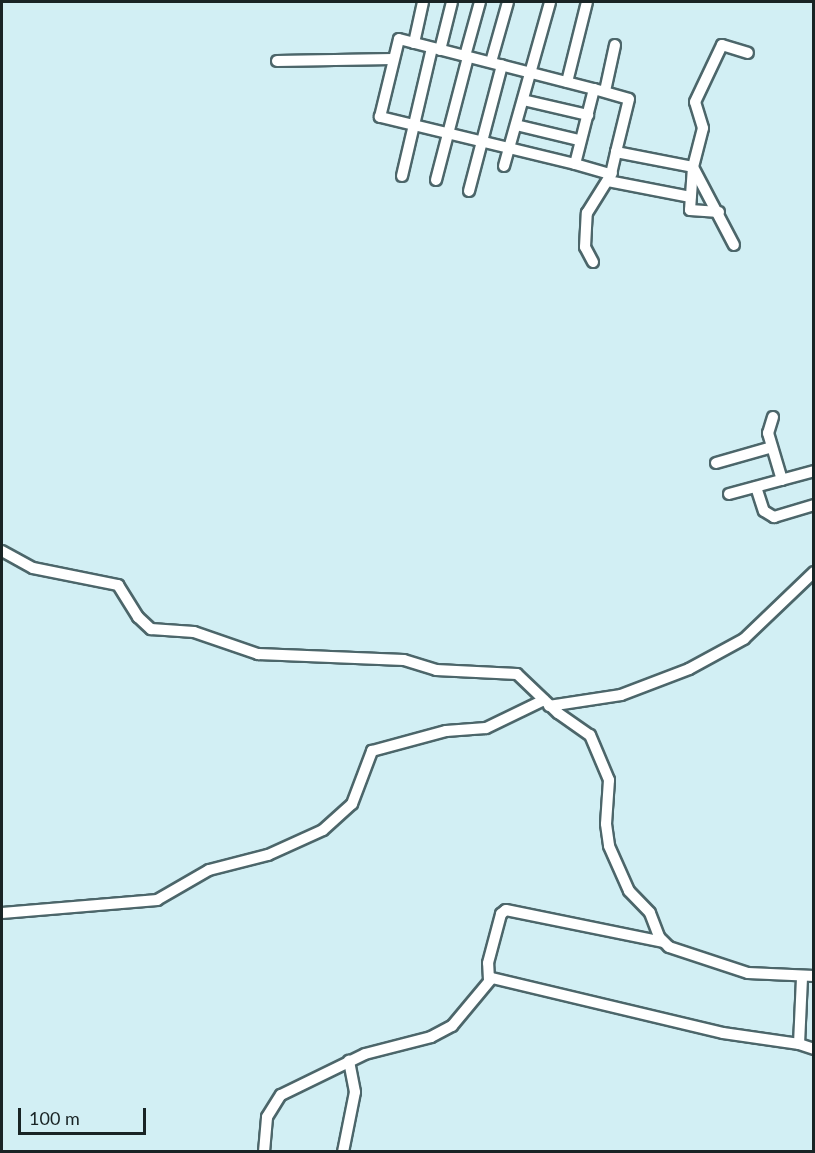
<!DOCTYPE html>
<style>
body{margin:0}
#map{position:relative;width:815px;height:1153px;overflow:hidden;background:#d2eff4;font-family:Lato,sans-serif}
div>[style]{position:absolute}
.roads{filter:drop-shadow(2px 0 #4c666a) drop-shadow(-2px 0 #4c666a) drop-shadow(0 2px #4c666a) drop-shadow(0 -2px #4c666a)}
.minor>*{height:10px;margin:-5px;padding:0 5px;transform-origin:5px;border-radius:5px;background:#fff}
span{translate:-50% -50%;white-space:nowrap;text-align:center;line-height:1.15;-webkit-text-stroke:4.5px #d2eff4;paint-order:stroke}
.frame{position:absolute;inset:0;border:3px solid #192425;pointer-events:none}
.scale{position:absolute;left:18px;top:1108px;width:128px;height:27px;box-sizing:border-box;border:3px solid #192425;border-top:0;padding-left:8px;font-size:18px;line-height:21px;white-space:nowrap;color:#192425;-webkit-text-stroke:4px #d2eff4;paint-order:stroke}
</style>
<div id="map">
<div class="roads">
<div class="minor">
<i style="left:414px;top:43px;width:42px;rotate:-77.6deg"></i>
<i style="left:440px;top:50px;width:49px;rotate:-76deg"></i>
<i style="left:465px;top:56px;width:56px;rotate:-74.5deg"></i>
<i style="left:277px;top:61px;width:116px;rotate:-1deg"></i>
<i style="left:491px;top:62px;width:62px;rotate:-74.2deg"></i>
<i style="left:567px;top:82px;width:82px;rotate:-76deg"></i>
<i style="left:594px;top:89px;width:36px;rotate:16deg"></i>
<i style="left:629px;top:99px;width:55px;rotate:103.8deg"></i>
<i style="left:605px;top:91px;width:47px;rotate:-77.7deg"></i>
<i style="left:523px;top:100px;width:67px;rotate:13deg"></i>
<i style="left:516px;top:125px;width:65px;rotate:13.4deg"></i>
<i style="left:575px;top:164px;width:201px;rotate:-166.4deg"></i>
<i style="left:380px;top:117px;width:80px;rotate:-76.3deg"></i>
<i style="left:399px;top:39px;width:201px;rotate:14.4deg"></i>
<i style="left:594px;top:89px;width:77px;rotate:104.2deg"></i>
<i style="left:575px;top:164px;width:37px;rotate:16deg"></i>
<i style="left:611px;top:174px;width:23px;rotate:-77deg"></i>
<i style="left:616px;top:152px;width:78px;rotate:11deg"></i>
<i style="left:693px;top:167px;width:88px;rotate:62.3deg"></i>
<i style="left:504px;top:166px;width:170px;rotate:-74.3deg"></i>
<i style="left:402px;top:176px;width:131px;rotate:-76.8deg"></i>
<i style="left:436px;top:180px;width:127px;rotate:-75.4deg"></i>
<i style="left:608px;top:181px;width:84px;rotate:11deg"></i>
<i style="left:469px;top:191px;width:130px;rotate:-75.3deg"></i>
<i style="left:719px;top:212px;width:29px;rotate:-176deg"></i>
<i style="left:690px;top:210px;width:43px;rotate:-86deg"></i>
<i style="left:693px;top:167px;width:40px;rotate:-75.6deg"></i>
<i style="left:703px;top:128px;width:27px;rotate:-107deg"></i>
<i style="left:695px;top:102px;width:63px;rotate:-64.7deg"></i>
<i style="left:722px;top:45px;width:27px;rotate:17deg"></i>
<i style="left:593px;top:262px;width:17px;rotate:-118deg"></i>
<i style="left:585px;top:247px;width:34px;rotate:-87deg"></i>
<i style="left:587px;top:213px;width:47px;rotate:-58deg"></i>
<i style="left:773px;top:417px;width:17px;rotate:107deg"></i>
<i style="left:768px;top:433px;width:49px;rotate:73.4deg"></i>
<i style="left:716px;top:463px;width:58px;rotate:-15.9deg"></i>
<i style="left:756px;top:487px;width:25px;rotate:72deg"></i>
<i style="left:764px;top:511px;width:12px;rotate:31deg"></i>
<i style="left:774px;top:517px;width:42px;rotate:-16.7deg"></i>
<i style="left:729px;top:494px;width:88px;rotate:-15.1deg"></i>
<i style="left:2px;top:551px;width:35px;rotate:29deg"></i>
<i style="left:33px;top:568px;width:87px;rotate:11.3deg"></i>
<i style="left:118px;top:585px;width:38px;rotate:58deg"></i>
<i style="left:138px;top:617px;width:18px;rotate:43deg"></i>
<i style="left:151px;top:629px;width:43px;rotate:4deg"></i>
<i style="left:194px;top:632px;width:68px;rotate:19deg"></i>
<i style="left:258px;top:654px;width:146px;rotate:2.4deg"></i>
<i style="left:404px;top:660px;width:34px;rotate:17deg"></i>
<i style="left:436px;top:670px;width:81px;rotate:2.8deg"></i>
<i style="left:517px;top:674px;width:57px;rotate:43.6deg"></i>
<i style="left:558px;top:713px;width:39px;rotate:35deg"></i>
<i style="left:590px;top:735px;width:49px;rotate:67.1deg"></i>
<i style="left:609px;top:780px;width:44px;rotate:93.9deg"></i>
<i style="left:606px;top:824px;width:22px;rotate:82deg"></i>
<i style="left:609px;top:846px;width:49px;rotate:66deg"></i>
<i style="left:629px;top:891px;width:30px;rotate:46deg"></i>
<i style="left:650px;top:913px;width:26px;rotate:69deg"></i>
<i style="left:659px;top:937px;width:14px;rotate:45deg"></i>
<i style="left:669px;top:947px;width:83px;rotate:18.2deg"></i>
<i style="left:748px;top:973px;width:66px;rotate:2.6deg"></i>
<i style="left:549px;top:706px;width:73px;rotate:-8.7deg"></i>
<i style="left:621px;top:695px;width:73px;rotate:-20.9deg"></i>
<i style="left:689px;top:669px;width:63px;rotate:-28.6deg"></i>
<i style="left:744px;top:639px;width:97px;rotate:-43.7deg"></i>
<i style="left:2px;top:913px;width:156px;rotate:-4.8deg"></i>
<i style="left:157px;top:900px;width:60px;rotate:-30deg"></i>
<i style="left:209px;top:870px;width:61px;rotate:-14.3deg"></i>
<i style="left:268px;top:855px;width:60px;rotate:-24.4deg"></i>
<i style="left:323px;top:830px;width:39px;rotate:-42deg"></i>
<i style="left:352px;top:804px;width:57px;rotate:-69.3deg"></i>
<i style="left:372px;top:751px;width:77px;rotate:-15.1deg"></i>
<i style="left:446px;top:731px;width:40px;rotate:-4.3deg"></i>
<i style="left:486px;top:728px;width:64px;rotate:-25.8deg"></i>
<i style="left:802px;top:978px;width:66px;rotate:92.6deg"></i>
<i style="left:799px;top:1044px;width:16px;rotate:18deg"></i>
<i style="left:489px;top:980px;width:17px;rotate:-93deg"></i>
<i style="left:488px;top:963px;width:51px;rotate:-75.1deg"></i>
<i style="left:501px;top:914px;width:6px;rotate:-39deg"></i>
<i style="left:506px;top:910px;width:160px;rotate:11.5deg"></i>
<i style="left:264px;top:1152px;width:35px;rotate:-85deg"></i>
<i style="left:267px;top:1117px;width:26px;rotate:-58deg"></i>
<i style="left:281px;top:1095px;width:93px;rotate:-26deg"></i>
<i style="left:365px;top:1054px;width:68px;rotate:-14.4deg"></i>
<i style="left:431px;top:1037px;width:24px;rotate:-28deg"></i>
<i style="left:452px;top:1026px;width:62px;rotate:-50.2deg"></i>
<i style="left:492px;top:978px;width:237px;rotate:13.4deg"></i>
<i style="left:723px;top:1033px;width:77px;rotate:8.2deg"></i>
<i style="left:343px;top:1152px;width:61px;rotate:-78.7deg"></i>
<i style="left:355px;top:1092px;width:32px;rotate:-101deg"></i>
</div>
</div>
<div class="frame"></div>
<div class="scale">100 m</div>
</div>
